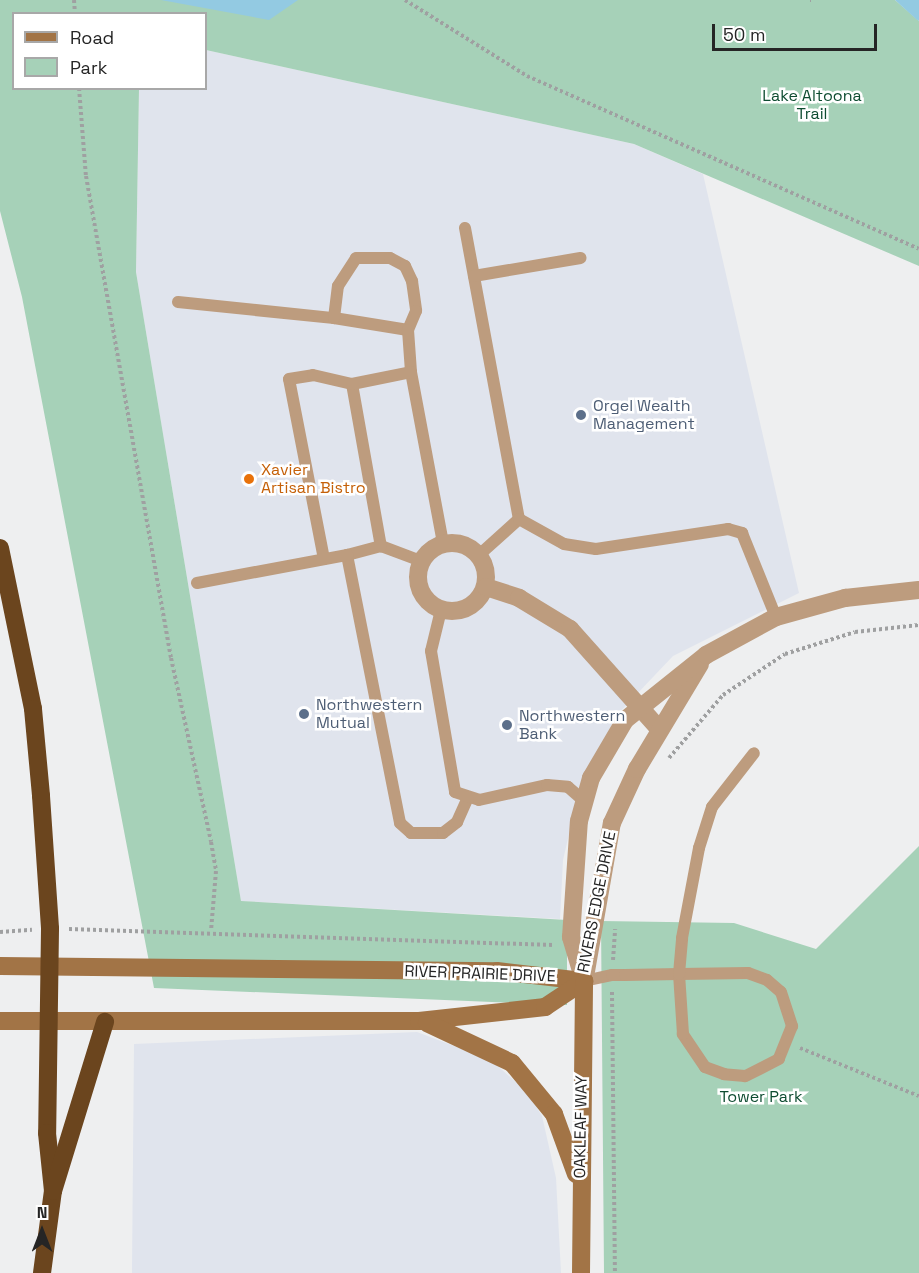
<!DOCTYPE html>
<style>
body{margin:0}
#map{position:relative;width:919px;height:1273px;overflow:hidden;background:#eeeff0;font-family:"Space Grotesk",sans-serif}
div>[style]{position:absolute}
.built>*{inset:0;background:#e0e4ed}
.green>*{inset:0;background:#a6d1b8}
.water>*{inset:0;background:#93cae2}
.path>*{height:4px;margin-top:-2px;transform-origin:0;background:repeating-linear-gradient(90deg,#9fa0a1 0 3px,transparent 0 6px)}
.lane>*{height:12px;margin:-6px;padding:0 6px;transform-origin:6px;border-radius:6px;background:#bd9c7e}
.street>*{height:18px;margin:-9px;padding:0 9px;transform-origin:9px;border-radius:9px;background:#bd9c7e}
.street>.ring{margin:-9px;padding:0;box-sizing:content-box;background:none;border:18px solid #bd9c7e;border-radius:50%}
.secondary>*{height:18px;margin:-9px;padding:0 9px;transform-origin:9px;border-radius:9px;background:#a27446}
.highway>*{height:18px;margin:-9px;padding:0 9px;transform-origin:9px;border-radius:9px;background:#6b451e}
.dots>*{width:16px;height:16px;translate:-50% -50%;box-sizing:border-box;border:3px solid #fff;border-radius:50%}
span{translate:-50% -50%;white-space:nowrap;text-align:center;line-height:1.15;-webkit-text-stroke:5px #fff;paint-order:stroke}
.park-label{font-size:16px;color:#0e4c31}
.service-label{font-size:16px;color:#4e5e75}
.left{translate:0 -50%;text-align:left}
.food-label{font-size:16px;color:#c56008}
.street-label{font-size:16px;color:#252525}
.legend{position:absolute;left:12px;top:12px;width:195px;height:78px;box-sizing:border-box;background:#fff;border:2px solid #a8a8a8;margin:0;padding:8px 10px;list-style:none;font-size:18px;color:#252525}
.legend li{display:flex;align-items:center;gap:12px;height:30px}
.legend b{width:30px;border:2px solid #a8a8a8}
.north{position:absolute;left:12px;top:1201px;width:60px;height:60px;-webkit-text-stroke:4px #fff;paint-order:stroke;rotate:0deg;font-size:16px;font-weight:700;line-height:24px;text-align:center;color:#252525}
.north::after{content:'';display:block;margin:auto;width:21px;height:27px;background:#252525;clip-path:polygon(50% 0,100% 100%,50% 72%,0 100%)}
.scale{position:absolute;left:712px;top:24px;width:165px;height:27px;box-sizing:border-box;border:3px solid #252525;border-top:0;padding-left:8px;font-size:18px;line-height:21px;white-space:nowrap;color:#252525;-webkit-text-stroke:4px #fff;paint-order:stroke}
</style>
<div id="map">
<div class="built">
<i style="clip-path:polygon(206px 50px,634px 144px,703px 174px,799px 593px,673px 656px,617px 715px,580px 787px,563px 860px,560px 919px,241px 901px,136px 272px,139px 89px,206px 88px)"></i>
<i style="clip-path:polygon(417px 1032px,491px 1060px,527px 1092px,542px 1116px,556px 1178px,561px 1273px,132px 1273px,134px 1044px)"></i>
</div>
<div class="green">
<i style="clip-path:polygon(0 0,895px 0,919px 21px,919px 266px,634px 144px,206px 50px,206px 14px,14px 14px,14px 88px,139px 89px,136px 272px,241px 901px,567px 920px,567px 1005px,154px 988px,22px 297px,0 211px)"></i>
<i style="clip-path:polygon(919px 846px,919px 1273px,604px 1273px,601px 921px,734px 923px,816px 949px)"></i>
</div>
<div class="water">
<i style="clip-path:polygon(161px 0,298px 0,269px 20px)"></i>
<i style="clip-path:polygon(895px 0,919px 0,919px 21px,916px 19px)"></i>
</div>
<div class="path">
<i style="left:74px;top:0;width:14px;rotate:86deg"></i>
<i style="left:405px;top:0;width:144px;rotate:31.9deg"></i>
<i style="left:527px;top:76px;width:428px;rotate:23.8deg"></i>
<i style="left:810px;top:0;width:1px"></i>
<i style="left:79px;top:88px;width:88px;rotate:85.5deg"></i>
<i style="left:86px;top:176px;width:489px;rotate:80deg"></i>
<i style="left:171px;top:658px;width:188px;rotate:77.7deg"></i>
<i style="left:211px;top:842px;width:29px;rotate:80deg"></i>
<i style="left:216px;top:871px;width:59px;rotate:94.8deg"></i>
<i style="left:669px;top:758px;width:83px;rotate:-49.4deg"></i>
<i style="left:723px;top:695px;width:74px;rotate:-33.5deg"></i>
<i style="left:785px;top:654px;width:73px;rotate:-17.4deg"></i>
<i style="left:855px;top:632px;width:64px;rotate:-6.2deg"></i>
<i style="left:69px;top:929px;width:485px;rotate:1.9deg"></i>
<i style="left:0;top:932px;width:32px;rotate:-4deg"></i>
<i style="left:613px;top:960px;width:31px;rotate:-86deg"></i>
<i style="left:612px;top:992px;width:281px;rotate:89.4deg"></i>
<i style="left:800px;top:1048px;width:128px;rotate:22deg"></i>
</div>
<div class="lane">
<i style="left:465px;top:228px;width:296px;rotate:79.5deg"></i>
<i style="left:519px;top:519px;width:54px;rotate:138deg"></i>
<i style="left:474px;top:276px;width:108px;rotate:-9.6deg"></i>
<i style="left:178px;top:302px;width:157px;rotate:5.9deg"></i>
<i style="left:408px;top:330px;width:75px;rotate:-170.8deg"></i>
<i style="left:334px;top:318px;width:32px;rotate:-83deg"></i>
<i style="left:338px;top:286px;width:33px;rotate:-57deg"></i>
<i style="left:356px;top:258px;width:34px"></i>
<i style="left:390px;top:258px;width:17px;rotate:28deg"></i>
<i style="left:405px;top:266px;width:17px;rotate:65deg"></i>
<i style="left:412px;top:281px;width:30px;rotate:82deg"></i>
<i style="left:416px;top:311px;width:21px;rotate:113deg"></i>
<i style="left:408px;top:330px;width:42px;rotate:85.9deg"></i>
<i style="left:411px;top:372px;width:174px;rotate:79.4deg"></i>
<i style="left:352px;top:384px;width:165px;rotate:79.9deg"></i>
<i style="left:519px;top:519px;width:51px;rotate:29.1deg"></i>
<i style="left:564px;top:544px;width:32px;rotate:9deg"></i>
<i style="left:596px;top:549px;width:134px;rotate:-8.6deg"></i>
<i style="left:728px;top:529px;width:15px;rotate:16deg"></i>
<i style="left:742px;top:533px;width:91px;rotate:68deg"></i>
<i style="left:324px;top:559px;width:183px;rotate:-101deg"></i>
<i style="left:289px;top:379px;width:24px;rotate:-9deg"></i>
<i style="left:313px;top:375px;width:40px;rotate:13deg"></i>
<i style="left:352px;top:384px;width:60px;rotate:-11.5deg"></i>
<i style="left:421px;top:561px;width:43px;rotate:-159.4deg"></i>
<i style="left:381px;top:546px;width:35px;rotate:165deg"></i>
<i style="left:347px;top:555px;width:273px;rotate:78.8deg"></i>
<i style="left:400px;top:823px;width:15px;rotate:42deg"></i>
<i style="left:411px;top:833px;width:32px"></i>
<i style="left:443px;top:833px;width:18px;rotate:-38deg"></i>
<i style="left:457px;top:822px;width:24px;rotate:-66deg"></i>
<i style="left:197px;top:583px;width:153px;rotate:-10.6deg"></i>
<i style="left:441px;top:610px;width:42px;rotate:103.7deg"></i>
<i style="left:431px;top:651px;width:143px;rotate:80.3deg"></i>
<i style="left:455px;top:792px;width:25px;rotate:18deg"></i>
<i style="left:479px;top:800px;width:70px;rotate:-12.4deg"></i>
<i style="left:547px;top:785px;width:21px;rotate:5deg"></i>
<i style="left:568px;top:787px;width:20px;rotate:41deg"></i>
<i style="left:584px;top:981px;width:29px;rotate:-12deg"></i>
<i style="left:612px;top:975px;width:13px"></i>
<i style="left:625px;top:975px;width:54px;rotate:-1.1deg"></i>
<i style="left:679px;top:974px;width:69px;rotate:-0.8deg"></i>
<i style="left:748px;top:973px;width:20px;rotate:20deg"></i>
<i style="left:767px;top:980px;width:18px;rotate:41deg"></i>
<i style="left:781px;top:992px;width:36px;rotate:72deg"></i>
<i style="left:792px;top:1026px;width:35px;rotate:112deg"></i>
<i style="left:779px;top:1059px;width:38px;rotate:153deg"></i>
<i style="left:745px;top:1076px;width:21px;rotate:-175deg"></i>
<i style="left:724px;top:1074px;width:20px;rotate:-160deg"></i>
<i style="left:705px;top:1067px;width:40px;rotate:-124deg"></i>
<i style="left:683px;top:1034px;width:60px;rotate:-93.8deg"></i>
<i style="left:679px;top:974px;width:36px;rotate:-85deg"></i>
<i style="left:682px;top:938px;width:92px;rotate:-79.3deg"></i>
<i style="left:699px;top:848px;width:43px;rotate:-72.4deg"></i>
<i style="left:712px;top:807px;width:68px;rotate:-52.1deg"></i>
</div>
<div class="street">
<i class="ring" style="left:418px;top:543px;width:50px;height:50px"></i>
<i style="left:486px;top:587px;width:35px;rotate:18deg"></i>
<i style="left:519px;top:598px;width:60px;rotate:31.3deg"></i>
<i style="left:570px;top:629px;width:134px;rotate:48.3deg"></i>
<i style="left:585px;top:977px;width:156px;rotate:-80.1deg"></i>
<i style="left:612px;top:823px;width:60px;rotate:-65.2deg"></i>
<i style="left:637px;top:769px;width:122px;rotate:-59deg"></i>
<i style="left:584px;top:981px;width:46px;rotate:-106.5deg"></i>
<i style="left:571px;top:937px;width:116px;rotate:-86.1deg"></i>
<i style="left:579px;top:821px;width:45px;rotate:-74.4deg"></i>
<i style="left:591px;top:778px;width:67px;rotate:-59.6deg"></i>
<i style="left:625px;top:720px;width:104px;rotate:-38.7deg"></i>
<i style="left:706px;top:655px;width:80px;rotate:-28.5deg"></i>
<i style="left:776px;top:617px;width:72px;rotate:-15.4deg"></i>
<i style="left:845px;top:598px;width:74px;rotate:-6.2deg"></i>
</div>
<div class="secondary">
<i style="left:0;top:966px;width:497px;rotate:0.6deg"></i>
<i style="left:497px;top:971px;width:88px;rotate:6.6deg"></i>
<i style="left:0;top:1021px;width:419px"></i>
<i style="left:419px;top:1021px;width:127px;rotate:-6.3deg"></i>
<i style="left:545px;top:1007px;width:47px;rotate:-33.7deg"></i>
<i style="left:427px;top:1023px;width:94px;rotate:25.2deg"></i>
<i style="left:512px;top:1063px;width:66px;rotate:50.5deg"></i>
<i style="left:554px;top:1114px;width:64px;rotate:69.9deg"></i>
<i style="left:581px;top:1273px;width:292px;rotate:-89.4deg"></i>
</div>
<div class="highway">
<i style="left:0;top:548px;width:164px;rotate:78.4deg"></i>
<i style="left:33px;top:709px;width:87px;rotate:84.7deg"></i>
<i style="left:41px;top:796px;width:133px;rotate:86.1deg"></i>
<i style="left:50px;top:929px;width:204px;rotate:90.8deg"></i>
<i style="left:47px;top:1133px;width:58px;rotate:84.1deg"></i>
<i style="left:42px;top:1273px;width:83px;rotate:-82.4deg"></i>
<i style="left:53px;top:1191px;width:177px;rotate:-72.9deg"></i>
</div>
<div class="dots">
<i style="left:581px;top:415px;background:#5c6f8a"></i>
<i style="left:249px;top:479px;background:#e8710a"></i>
<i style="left:304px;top:714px;background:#5c6f8a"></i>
<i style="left:507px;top:725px;background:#5c6f8a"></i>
</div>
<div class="park-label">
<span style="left:812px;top:105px">Lake Altoona<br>Trail</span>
<span style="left:761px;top:1097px">Tower Park</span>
</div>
<div class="service-label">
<span class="left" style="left:593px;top:415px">Orgel Wealth<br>Management</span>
<span class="left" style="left:316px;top:714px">Northwestern<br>Mutual</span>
<span class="left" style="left:519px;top:725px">Northwestern<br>Bank</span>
</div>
<div class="food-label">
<span class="left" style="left:261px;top:479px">Xavier<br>Artisan Bistro</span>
</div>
<div class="street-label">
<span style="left:597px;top:902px;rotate:-79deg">RIVERS EDGE DRIVE</span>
<span style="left:480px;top:974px;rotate:2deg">RIVER PRAIRIE DRIVE</span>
<span style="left:581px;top:1127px;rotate:-89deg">OAKLEAF WAY</span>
</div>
<ul class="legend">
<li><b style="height:8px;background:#a27446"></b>Road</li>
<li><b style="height:16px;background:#a6d1b8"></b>Park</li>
</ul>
<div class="north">N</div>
<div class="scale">50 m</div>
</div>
